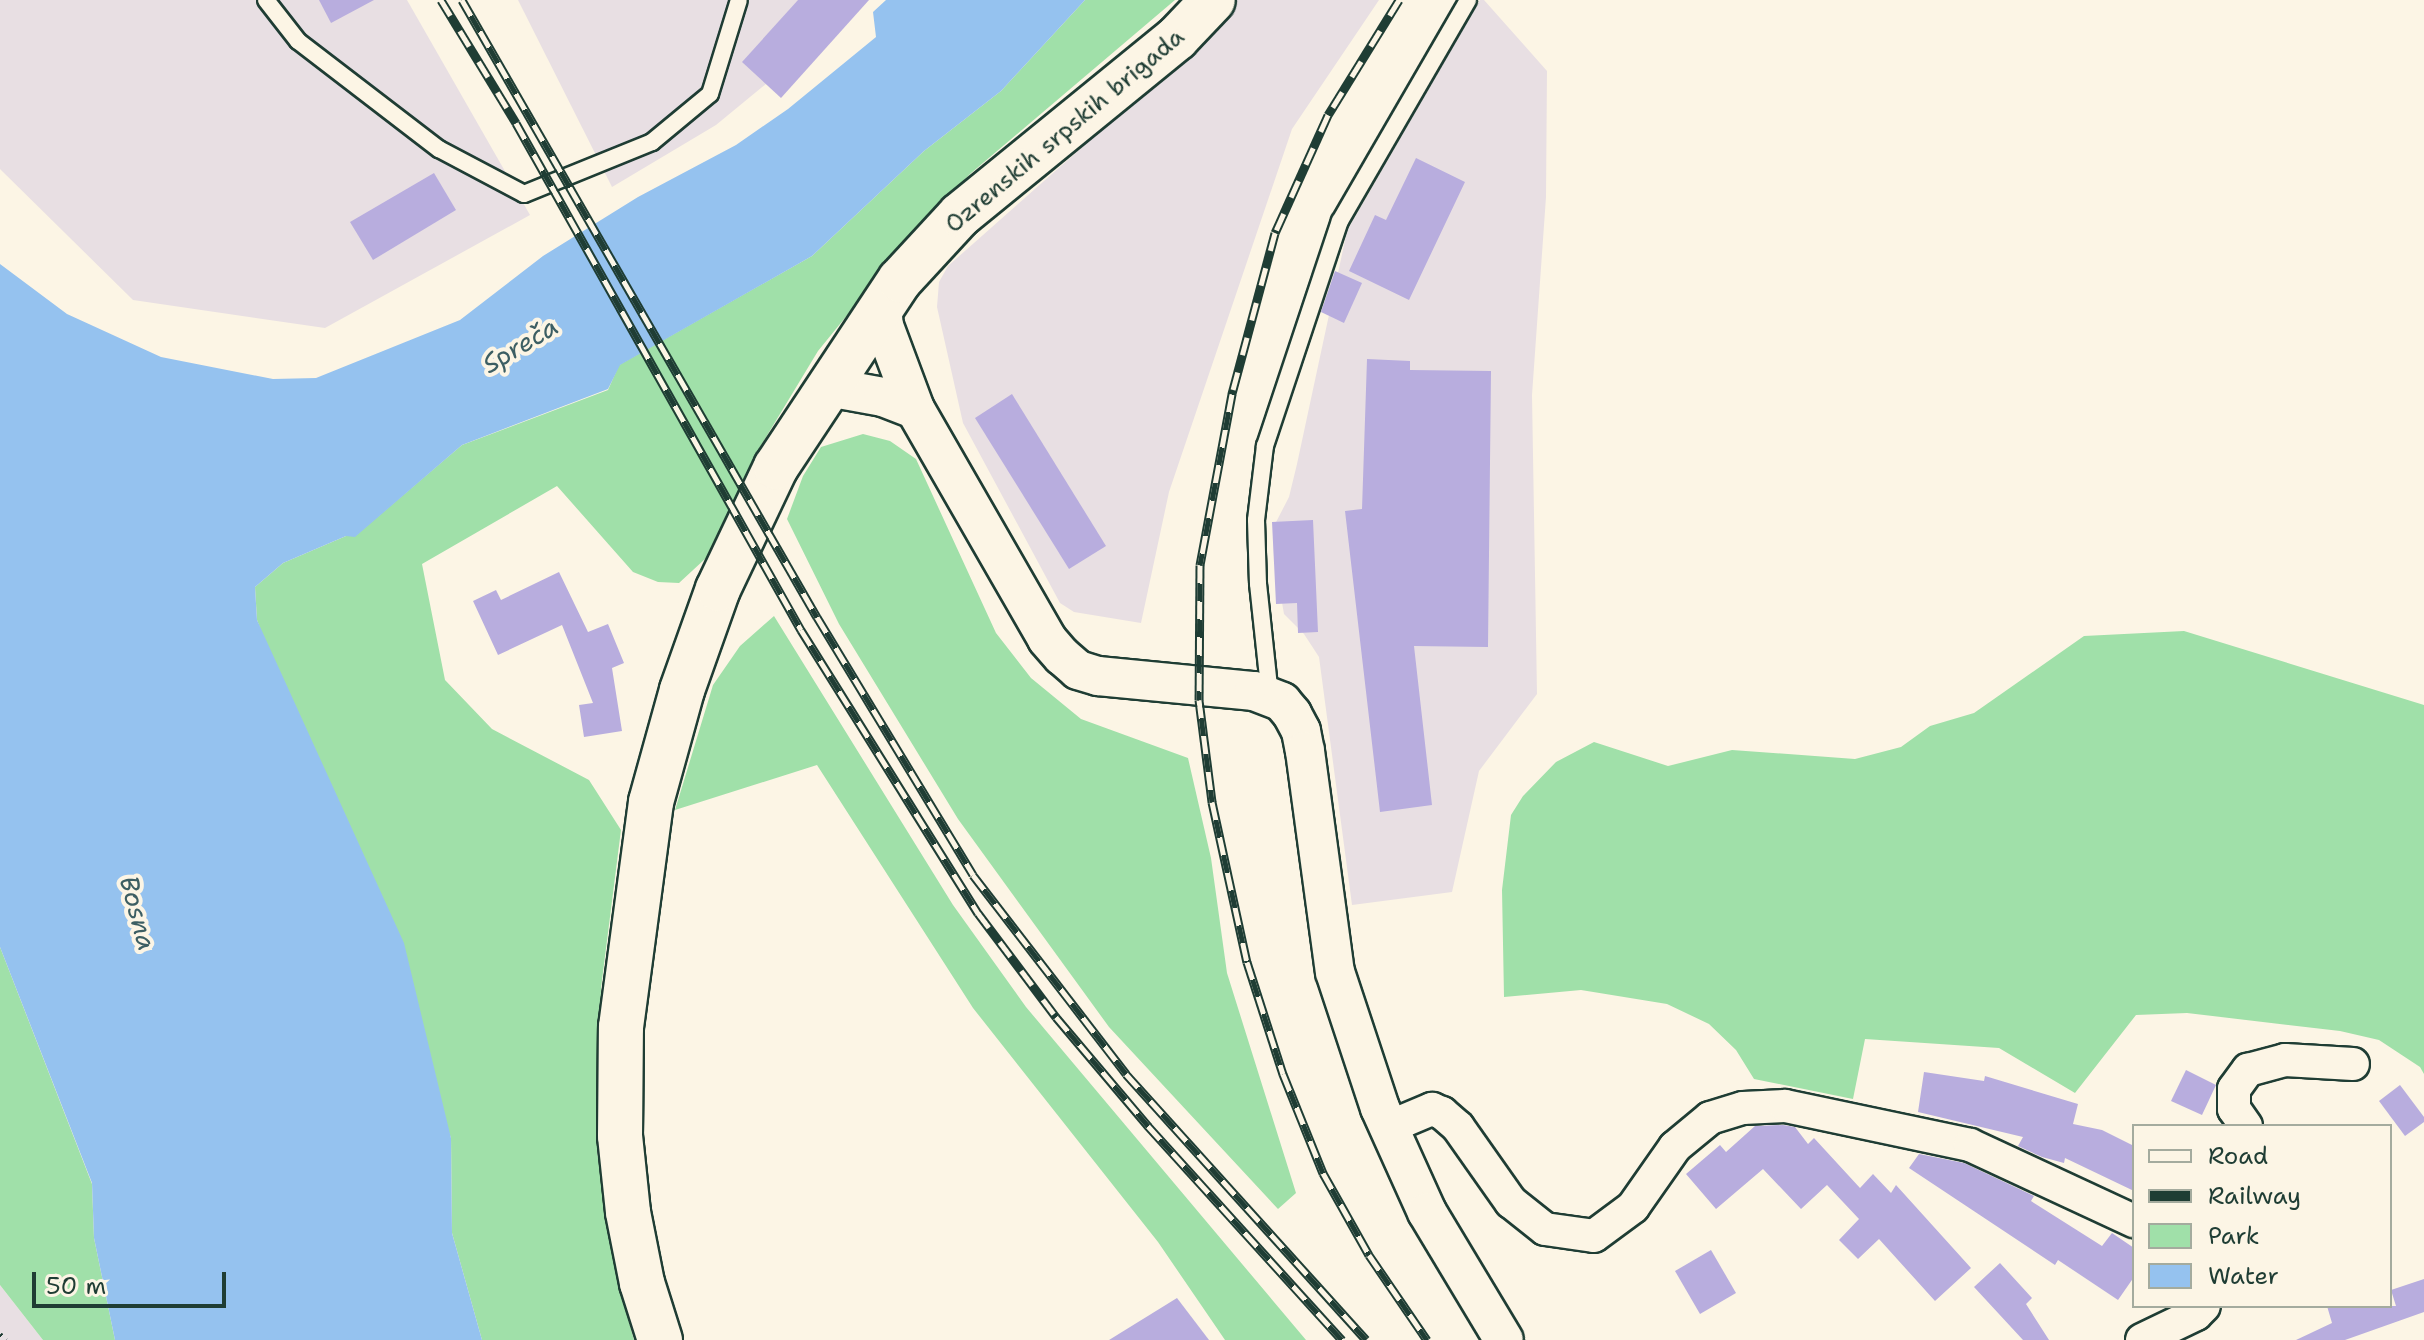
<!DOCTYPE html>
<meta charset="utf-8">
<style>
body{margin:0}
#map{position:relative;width:2424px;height:1340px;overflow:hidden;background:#fcf5e5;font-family:"Shantell Sans",sans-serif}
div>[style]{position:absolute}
.built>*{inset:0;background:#e8dfe3}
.green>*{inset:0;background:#a0e0a9}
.water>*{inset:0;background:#95c2ef}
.building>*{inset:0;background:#b8adde}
.path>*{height:5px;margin-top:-2.5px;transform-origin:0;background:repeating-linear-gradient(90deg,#1f3d34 0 2px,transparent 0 8px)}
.roads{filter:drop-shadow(2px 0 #1f3d34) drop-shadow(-2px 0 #1f3d34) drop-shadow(0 2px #1f3d34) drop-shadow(0 -2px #1f3d34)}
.service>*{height:16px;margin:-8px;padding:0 8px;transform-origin:8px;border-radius:8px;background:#fcf5e5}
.minor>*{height:32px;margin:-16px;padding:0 16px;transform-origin:16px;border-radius:16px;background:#fcf5e5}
.tertiary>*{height:38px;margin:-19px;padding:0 19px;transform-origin:19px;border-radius:19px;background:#fcf5e5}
.secondary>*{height:44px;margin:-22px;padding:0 22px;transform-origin:22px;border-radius:22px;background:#fcf5e5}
.rail>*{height:9px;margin-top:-4.5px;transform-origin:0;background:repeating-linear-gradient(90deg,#fcf5e5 0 18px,#1f3d34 0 36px);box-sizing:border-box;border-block:2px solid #1f3d34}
span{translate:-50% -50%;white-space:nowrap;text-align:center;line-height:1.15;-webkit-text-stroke:8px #fcf5e5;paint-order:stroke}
.street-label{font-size:24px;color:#1f3d34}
.water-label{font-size:26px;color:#3c5e63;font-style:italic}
.legend{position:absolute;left:2132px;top:1124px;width:260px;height:184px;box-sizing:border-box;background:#fcf5e5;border:2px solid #a4ab9e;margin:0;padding:10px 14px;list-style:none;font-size:24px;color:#1f3d34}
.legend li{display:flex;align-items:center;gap:16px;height:40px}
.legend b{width:40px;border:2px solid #a4ab9e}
.scale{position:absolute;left:32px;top:1272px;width:194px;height:36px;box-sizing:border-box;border:4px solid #1f3d34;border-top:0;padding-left:10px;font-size:24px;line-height:28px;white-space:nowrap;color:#1f3d34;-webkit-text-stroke:6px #fcf5e5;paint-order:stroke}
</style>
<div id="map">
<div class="built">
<i style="clip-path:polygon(0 0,407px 0,530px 215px,325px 328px,133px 300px,0 169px)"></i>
<i style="clip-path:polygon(518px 0,868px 0,716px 125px,612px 187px)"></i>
<i style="clip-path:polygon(1237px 0,1379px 0,1292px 129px,1169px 492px,1141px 623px,1074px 612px,1060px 603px,963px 423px,937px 307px,939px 282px,948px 266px,1199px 44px)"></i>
<i style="clip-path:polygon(1480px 0,1484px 0,1547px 71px,1546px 197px,1532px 395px,1537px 694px,1479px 771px,1452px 892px,1352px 905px,1319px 657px,1304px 634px,1284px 614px,1274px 557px,1273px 528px,1289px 497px,1297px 464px,1347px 231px)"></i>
<i style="clip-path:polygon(0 1285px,43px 1340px,0 1340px)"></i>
</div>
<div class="green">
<i style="clip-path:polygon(1085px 0,1175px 0,970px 174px,918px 228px,818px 351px,760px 447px,732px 534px,679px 583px,658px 582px,633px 572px,557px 486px,422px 564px,445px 680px,492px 729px,589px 780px,621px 830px,601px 988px,597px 1151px,616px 1275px,634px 1340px,482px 1340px,452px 1233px,451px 1138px,257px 620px,255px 587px,283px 563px,346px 536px,355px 536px,462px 445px,608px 390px,619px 365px,812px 256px,924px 151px,1001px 91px)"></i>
<i style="clip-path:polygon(863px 434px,890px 441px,916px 459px,996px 633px,1031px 678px,1081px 719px,1188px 758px,1211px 858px,1227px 973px,1296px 1193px,1278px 1209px,1109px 1027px,958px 819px,839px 624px,787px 519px,803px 476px,821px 447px)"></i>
<i style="clip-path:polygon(774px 616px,953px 905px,1026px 1007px,1306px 1340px,1225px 1340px,1158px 1242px,973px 1008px,817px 765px,675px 810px,713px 685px,740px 646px)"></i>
<i style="clip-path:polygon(2184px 631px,2424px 705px,2424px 1074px,2420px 1067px,2379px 1040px,2340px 1031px,2187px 1013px,2136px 1015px,2075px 1093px,1999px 1048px,1865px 1039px,1853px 1099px,1754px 1079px,1736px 1050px,1709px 1024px,1667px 1004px,1581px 990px,1504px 997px,1502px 890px,1511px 815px,1523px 796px,1556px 762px,1594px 742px,1668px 766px,1732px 750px,1855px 759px,1901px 747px,1930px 726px,1974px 713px,2084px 636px)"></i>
<i style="clip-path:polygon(0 947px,92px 1184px,94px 1238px,115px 1340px,43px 1340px,0 1285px)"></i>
</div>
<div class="water">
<i style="clip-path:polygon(886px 0,1085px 0,1001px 91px,924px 151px,812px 256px,620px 365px,608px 389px,462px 445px,355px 537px,346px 536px,283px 563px,255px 587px,257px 620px,404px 943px,451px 1138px,452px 1233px,482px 1340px,115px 1340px,94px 1238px,92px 1183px,0 947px,0 264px,67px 314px,161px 357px,273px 379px,316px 378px,460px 320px,543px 256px,638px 197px,736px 145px,788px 109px,876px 37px,873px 12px)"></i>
</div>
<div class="building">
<i style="clip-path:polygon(319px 0,374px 0,331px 23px)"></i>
<i style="clip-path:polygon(798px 0,869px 0,781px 98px,742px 62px)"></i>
<i style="clip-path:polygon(1416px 158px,1465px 182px,1409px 300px,1349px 271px,1375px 215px,1386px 220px)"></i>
<i style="clip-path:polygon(434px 173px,456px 210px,373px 260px,350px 222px)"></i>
<i style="clip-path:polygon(1335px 271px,1362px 283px,1344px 323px,1321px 312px)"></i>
<i style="clip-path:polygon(1367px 359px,1410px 361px,1410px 370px,1491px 371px,1488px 647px,1414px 646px,1432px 805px,1380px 812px,1345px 511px,1362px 509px)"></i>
<i style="clip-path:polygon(1012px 394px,1106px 546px,1069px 569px,975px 418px)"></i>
<i style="clip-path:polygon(1313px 520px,1318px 632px,1298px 633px,1297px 603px,1276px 604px,1272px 522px)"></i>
<i style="clip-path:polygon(559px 572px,588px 632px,608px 624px,624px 663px,612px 668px,622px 731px,584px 737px,579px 705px,593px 703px,562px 625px,498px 655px,473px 601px,496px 590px,501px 600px)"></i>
<i style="clip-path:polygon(2186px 1070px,2216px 1085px,2202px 1115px,2171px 1101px)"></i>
<i style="clip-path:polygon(1924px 1072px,1984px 1081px,1985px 1076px,2078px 1104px,2073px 1124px,2102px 1130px,2134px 1146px,2134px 1191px,2065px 1158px,2064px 1163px,2042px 1157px,2018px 1146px,2023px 1137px,1918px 1112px)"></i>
<i style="clip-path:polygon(2400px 1085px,2424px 1117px,2424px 1122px,2405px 1136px,2379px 1101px)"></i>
<i style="clip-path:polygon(1783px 1125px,1795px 1127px,1808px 1144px,1814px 1138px,1860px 1188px,1873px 1174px,1891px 1193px,1896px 1185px,1971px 1268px,1935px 1301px,1879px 1239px,1858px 1259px,1839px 1240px,1859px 1219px,1827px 1185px,1801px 1209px,1763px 1169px,1716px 1209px,1686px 1174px,1720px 1145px,1726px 1152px,1755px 1126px)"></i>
<i style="clip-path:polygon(1919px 1154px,1964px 1163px,2034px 1196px,2031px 1201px,2102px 1246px,2112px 1233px,2134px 1248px,2134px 1277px,2118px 1300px,2058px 1260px,2055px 1265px,1909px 1168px)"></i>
<i style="clip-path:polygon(1711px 1250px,1736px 1293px,1700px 1314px,1675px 1271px)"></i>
<i style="clip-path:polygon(2000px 1263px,2032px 1298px,2026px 1304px,2049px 1340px,2023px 1340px,1974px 1287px)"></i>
<i style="clip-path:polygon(2424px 1279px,2424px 1312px,2345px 1340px,2296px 1340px,2332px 1323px,2327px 1306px,2396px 1306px,2391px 1290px)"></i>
<i style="clip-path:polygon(1177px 1298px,1209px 1340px,1109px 1340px)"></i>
</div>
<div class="path">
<i style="left:0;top:1334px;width:8px;rotate:45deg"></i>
</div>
<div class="roads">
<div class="service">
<i style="left:266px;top:0;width:52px;rotate:52deg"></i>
<i style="left:298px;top:41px;width:178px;rotate:37.5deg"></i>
<i style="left:439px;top:149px;width:96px;rotate:27.9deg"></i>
<i style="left:524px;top:194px;width:138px;rotate:-22.1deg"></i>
<i style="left:652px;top:142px;width:75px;rotate:-39.6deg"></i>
<i style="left:710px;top:94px;width:98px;rotate:-72.9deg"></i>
<i style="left:1270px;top:696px;width:113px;rotate:-96.1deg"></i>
<i style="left:1258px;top:584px;width:64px;rotate:-91.8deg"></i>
<i style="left:1256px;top:520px;width:75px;rotate:-83.1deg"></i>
<i style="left:1265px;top:446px;width:237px;rotate:-71.6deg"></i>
<i style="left:1340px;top:221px;width:255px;rotate:-59.9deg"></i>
</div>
<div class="minor">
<i style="left:2246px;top:1126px;width:21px;rotate:-125deg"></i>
<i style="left:2234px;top:1109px;width:20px;rotate:-90deg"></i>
<i style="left:2234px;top:1089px;width:24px;rotate:-54deg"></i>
<i style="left:2248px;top:1070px;width:38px;rotate:-15deg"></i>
<i style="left:2285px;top:1060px;width:68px;rotate:3.4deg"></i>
<i style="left:1389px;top:1127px;width:47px;rotate:-22.7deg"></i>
<i style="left:1432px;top:1109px;width:11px;rotate:22deg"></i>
<i style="left:1442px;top:1113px;width:21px;rotate:41deg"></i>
<i style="left:1458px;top:1127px;width:92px;rotate:54.8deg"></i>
<i style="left:1511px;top:1202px;width:43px;rotate:38.5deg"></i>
<i style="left:1545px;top:1229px;width:49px;rotate:8.1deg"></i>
<i style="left:1594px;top:1236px;width:49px;rotate:-36.6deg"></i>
<i style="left:1633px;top:1207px;width:73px;rotate:-55deg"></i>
<i style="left:1675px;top:1147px;width:45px;rotate:-39.6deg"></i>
<i style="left:1710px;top:1118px;width:34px;rotate:-17deg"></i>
<i style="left:1743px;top:1108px;width:42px;rotate:-2.7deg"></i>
<i style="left:1785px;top:1106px;width:189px;rotate:11.9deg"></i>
<i style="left:1970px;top:1145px;width:181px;rotate:24.9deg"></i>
<i style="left:2142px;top:1340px;width:60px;rotate:-25.7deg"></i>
<i style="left:2196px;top:1314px;width:11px;rotate:-45deg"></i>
</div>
<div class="tertiary">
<i style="left:882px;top:305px;width:21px;rotate:85deg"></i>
<i style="left:884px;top:326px;width:89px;rotate:69.5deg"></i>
<i style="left:915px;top:409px;width:265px;rotate:60.1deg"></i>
<i style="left:1047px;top:639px;width:23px;rotate:49deg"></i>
<i style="left:1062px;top:656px;width:21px;rotate:41deg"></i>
<i style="left:1078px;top:670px;width:21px;rotate:17deg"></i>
<i style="left:1098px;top:676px;width:157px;rotate:5.5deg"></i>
<i style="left:1254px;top:691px;width:30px;rotate:21deg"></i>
<i style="left:1282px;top:702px;width:16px;rotate:50deg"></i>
<i style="left:1292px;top:714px;width:19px;rotate:62deg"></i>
<i style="left:1301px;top:731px;width:20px;rotate:79deg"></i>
<i style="left:1305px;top:751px;width:223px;rotate:82.3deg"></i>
<i style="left:1335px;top:972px;width:143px;rotate:71.7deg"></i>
<i style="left:1380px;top:1108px;width:114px;rotate:65.7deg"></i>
<i style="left:1427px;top:1212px;width:149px;rotate:59deg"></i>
<i style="left:828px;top:387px;width:56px;rotate:10.3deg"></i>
<i style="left:883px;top:397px;width:34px;rotate:21deg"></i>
</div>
<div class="secondary">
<i style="left:660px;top:1340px;width:60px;rotate:-107.5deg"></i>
<i style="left:642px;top:1283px;width:72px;rotate:-101.2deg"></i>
<i style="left:628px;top:1212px;width:76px;rotate:-96deg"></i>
<i style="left:620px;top:1136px;width:109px;rotate:-89.5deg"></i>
<i style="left:621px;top:1027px;width:227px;rotate:-82.4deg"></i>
<i style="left:651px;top:802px;width:116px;rotate:-74.5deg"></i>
<i style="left:682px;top:690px;width:107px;rotate:-70.4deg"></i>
<i style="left:718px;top:589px;width:135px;rotate:-64.6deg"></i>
<i style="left:776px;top:467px;width:224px;rotate:-56.5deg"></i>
<i style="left:900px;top:280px;width:88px;rotate:-47.3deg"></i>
<i style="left:960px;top:215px;width:280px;rotate:-39.2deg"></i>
<i style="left:1177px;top:38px;width:52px;rotate:-46.5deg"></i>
</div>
</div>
<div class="rail">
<i style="left:441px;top:0;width:144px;rotate:58.6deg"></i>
<i style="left:516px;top:123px;width:582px;rotate:60.66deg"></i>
<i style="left:801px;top:630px;width:334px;rotate:58deg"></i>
<i style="left:978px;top:913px;width:130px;rotate:53.1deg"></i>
<i style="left:1056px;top:1017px;width:143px;rotate:49.8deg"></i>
<i style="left:1148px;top:1126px;width:289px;rotate:47.8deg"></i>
<i style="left:462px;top:0;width:712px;rotate:60.09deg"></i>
<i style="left:817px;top:617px;width:301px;rotate:58.8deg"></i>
<i style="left:973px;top:875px;width:251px;rotate:52.4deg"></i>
<i style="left:1126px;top:1074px;width:358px;rotate:47.9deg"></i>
<i style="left:1399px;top:0;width:135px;rotate:121.7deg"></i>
<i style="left:1328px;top:115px;width:129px;rotate:114.2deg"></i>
<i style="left:1275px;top:233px;width:167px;rotate:105deg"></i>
<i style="left:1232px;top:394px;width:174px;rotate:100.6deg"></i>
<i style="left:1200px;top:565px;width:135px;rotate:90.4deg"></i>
<i style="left:1199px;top:700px;width:103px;rotate:82.7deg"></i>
<i style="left:1212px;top:802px;width:164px;rotate:77.7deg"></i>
<i style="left:1247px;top:962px;width:118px;rotate:72.2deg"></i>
<i style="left:1283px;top:1074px;width:107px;rotate:68deg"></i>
<i style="left:1323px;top:1173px;width:94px;rotate:60.7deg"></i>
<i style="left:1369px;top:1255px;width:103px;rotate:55.7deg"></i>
</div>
<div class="street-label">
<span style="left:1065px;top:131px;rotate:-40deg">Ozrenskih srpskih brigada</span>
</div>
<div class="water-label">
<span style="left:520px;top:345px;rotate:-31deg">Spreča</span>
<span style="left:138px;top:913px;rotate:75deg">Bosna</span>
</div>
<ul class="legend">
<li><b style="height:10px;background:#fcf5e5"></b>Road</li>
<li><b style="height:10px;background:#1f3d34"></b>Railway</li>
<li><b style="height:22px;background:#a0e0a9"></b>Park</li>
<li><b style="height:22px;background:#95c2ef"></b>Water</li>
</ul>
<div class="scale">50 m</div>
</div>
